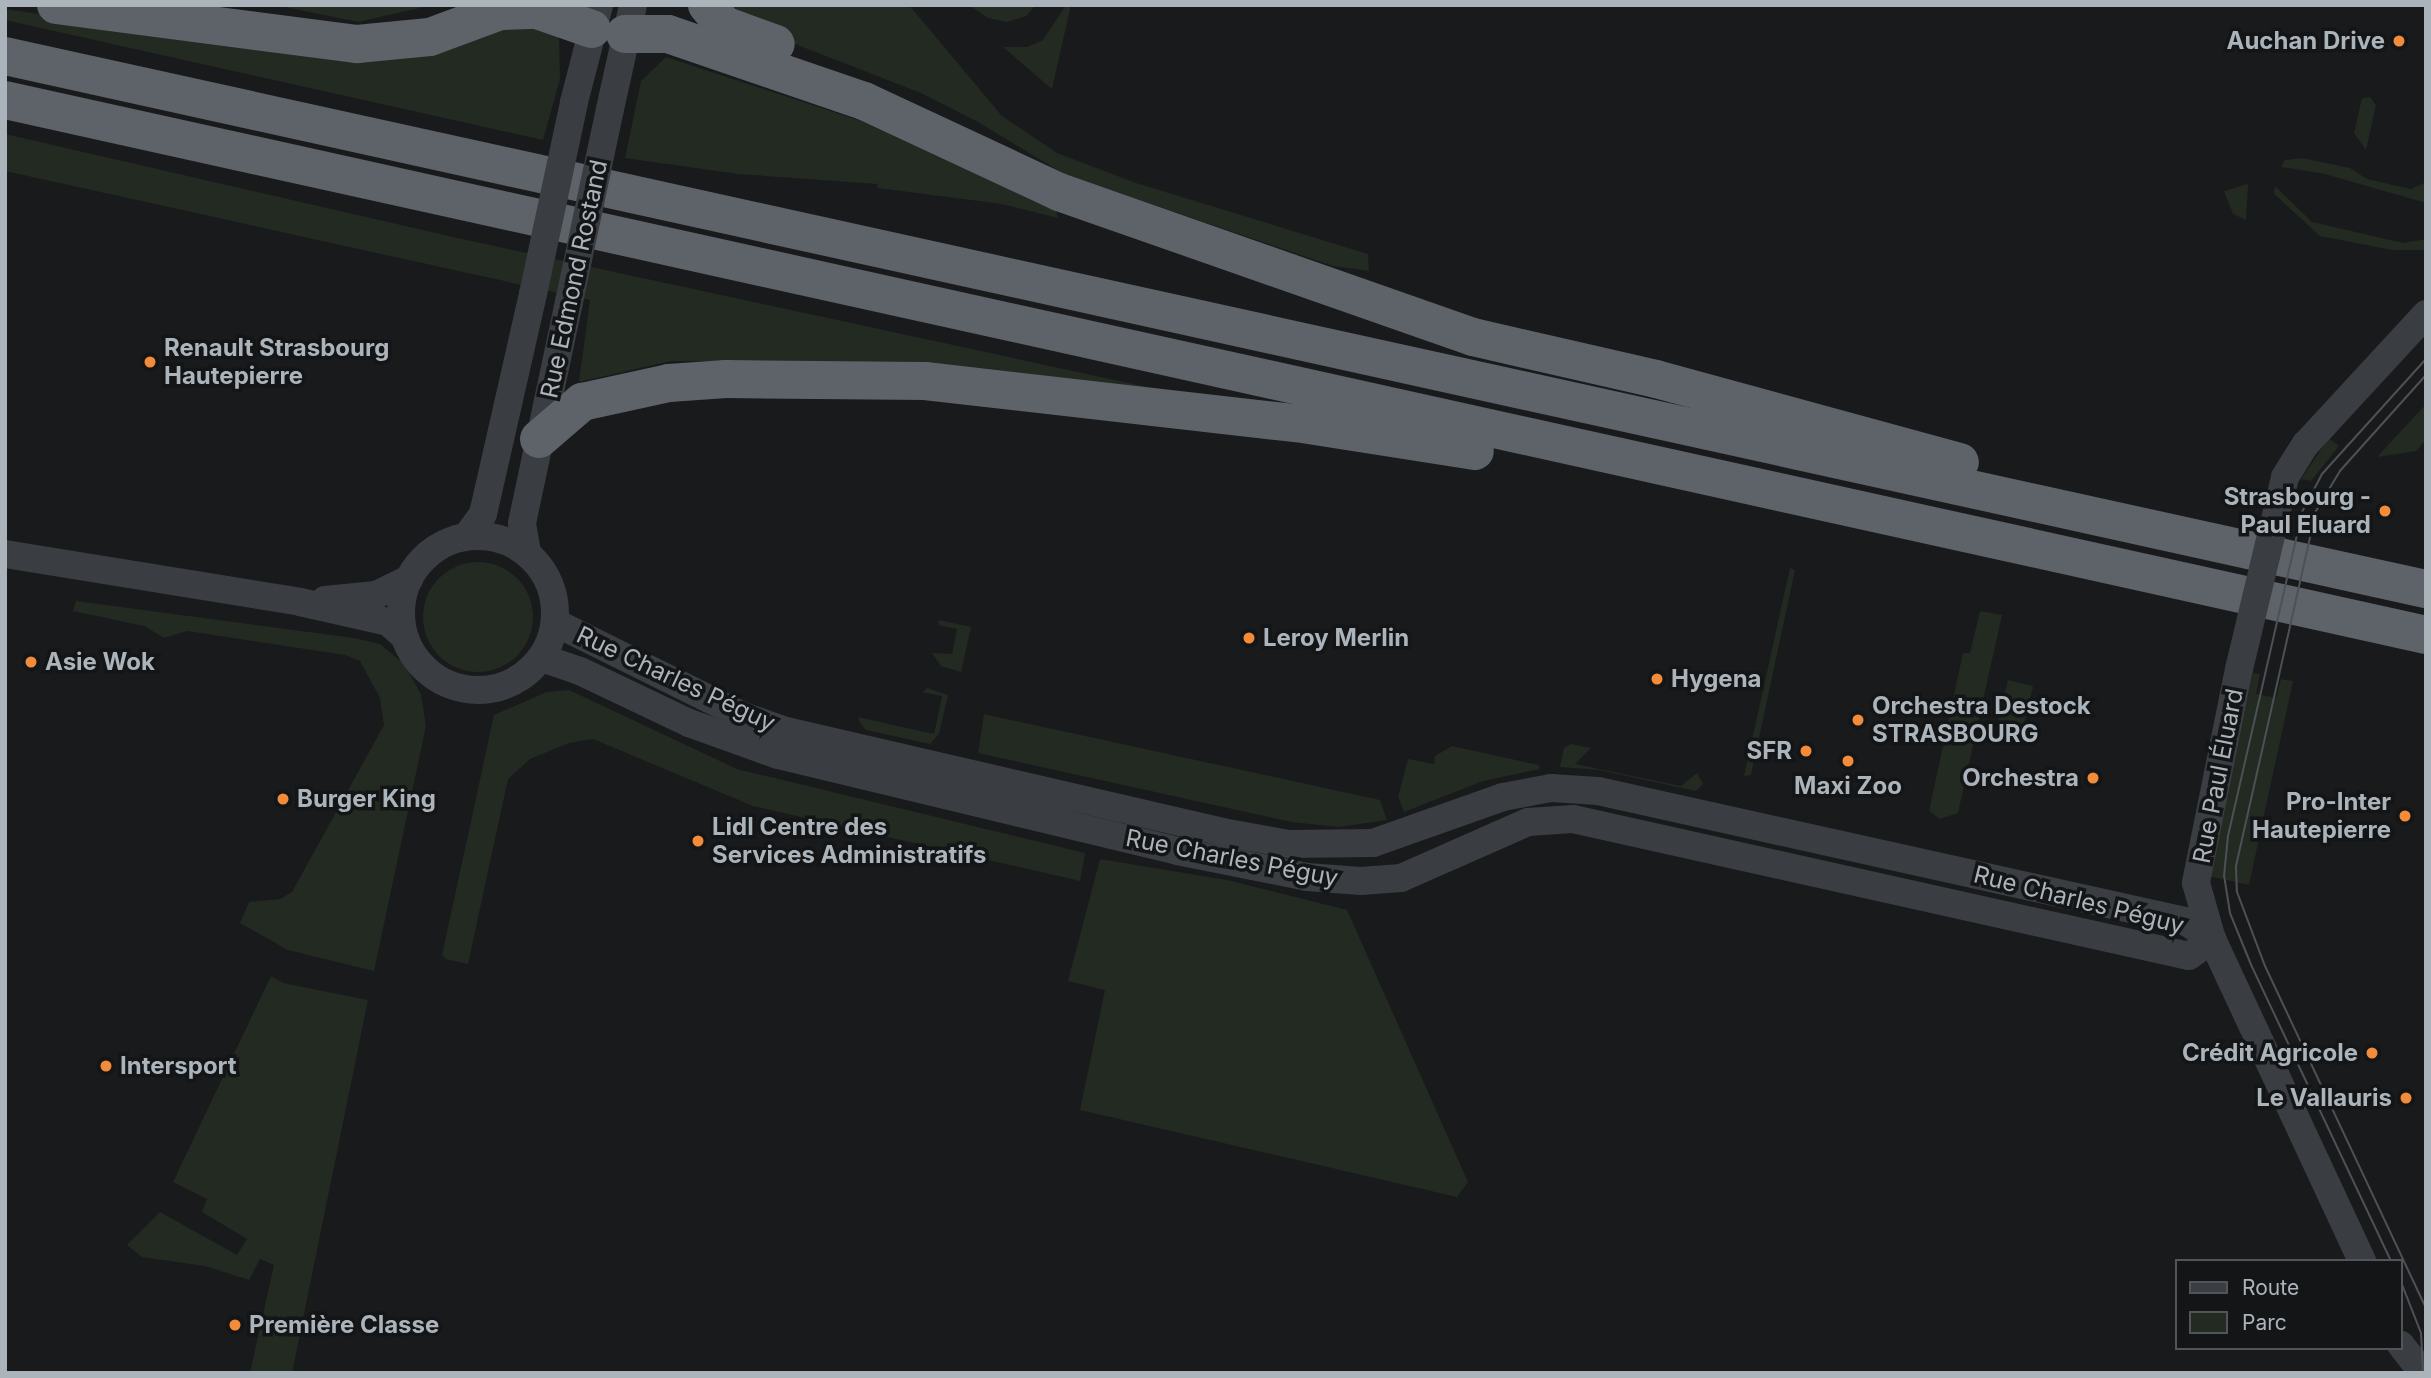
<!DOCTYPE html>
<meta charset="utf-8">
<style>
body{margin:0}
#map{position:relative;width:2431px;height:1378px;overflow:hidden;background:#191a1c;font-family:Inter,sans-serif}
div>[style]{position:absolute}
.green>*{inset:0;background:#222a21}
.round{border-radius:50%}
.tertiary>*{height:28px;margin:-14px;padding:0 14px;transform-origin:14px;border-radius:14px;background:#3a3d41}
.tertiary>.ring{margin:-14px;padding:0;box-sizing:content-box;background:none;border:28px solid #3a3d41;border-radius:50%}
.trunk>*{height:38px;margin:-19px;padding:0 19px;transform-origin:19px;border-radius:19px;background:#5e6369}
.tram>*{height:2px;margin:-1px;padding:0 1px;transform-origin:1px;border-radius:1px;background:#4d5156}
.tertiary-bridge>*{height:28px;margin:-14px;padding:0 14px;transform-origin:14px;border-radius:14px;background:#3a3d41}
.dots>*{width:19px;height:19px;translate:-50% -50%;box-sizing:border-box;border:4px solid #141517;border-radius:50%}
span{translate:-50% -50%;white-space:nowrap;text-align:center;line-height:1.15;-webkit-text-stroke:7px #141517;paint-order:stroke}
.poi-label{font-size:24px;color:#acb4bb;font-weight:700}
.right{translate:-100% -50%;text-align:right}
.left{translate:0 -50%;text-align:left}
.street-label{font-size:24px;color:#acb4bb}
.frame{position:absolute;inset:0;border:7px solid #acb4bb;pointer-events:none}
.legend{position:absolute;left:2175px;top:1259px;width:228px;height:91px;box-sizing:border-box;background:#141517;border:2px solid #515559;margin:0;padding:9px 12px;list-style:none;font-size:21px;color:#acb4bb}
.legend li{display:flex;align-items:center;gap:14px;height:35px}
.legend b{width:35px;border:2px solid #515559}
</style>
<div id="map">
<div class="green">
<i style="clip-path:polygon(275px 5px,433px 5px,358px 22px)"></i>
<i style="clip-path:polygon(719px 5px,909px 5px,1002px 116px,1057px 153px,1136px 183px,1368px 254px,1369px 271px,1333px 266px,1064px 174px,978px 122px,921px 93px,746px 25px)"></i>
<i style="clip-path:polygon(969px 5px,1036px 5px,1026px 16px,1007px 22px,988px 18px)"></i>
<i style="clip-path:polygon(1066px 5px,1071px 5px,1052px 89px,1003px 47px,1027px 47px,1043px 40px)"></i>
<i style="clip-path:polygon(5px 9px,313px 54px,523px 20px,559px 35px,560px 79px,543px 140px,5px 20px)"></i>
<i style="clip-path:polygon(666px 57px,861px 121px,1056px 211px,1058px 218px,1002px 204px,878px 188px,877px 184px,738px 174px,625px 158px,641px 81px)"></i>
<i style="clip-path:polygon(2370px 97px,2376px 105px,2366px 150px,2354px 133px,2362px 98px)"></i>
<i style="clip-path:polygon(5px 134px,462px 239px,1161px 390px,746px 361px,671px 361px,579px 382px,590px 300px,5px 171px)"></i>
<i style="clip-path:polygon(2302px 158px,2350px 168px,2367px 179px,2411px 189px,2426px 182px,2426px 203px,2325px 174px,2281px 167px,2285px 160px)"></i>
<i style="clip-path:polygon(2248px 184px,2248px 185px,2246px 220px,2233px 214px,2224px 191px)"></i>
<i style="clip-path:polygon(2275px 186px,2312px 222px,2403px 243px,2426px 239px,2426px 250px,2392px 250px,2320px 236px,2274px 194px)"></i>
<i style="clip-path:polygon(2426px 404px,2426px 440px,2416px 451px,2377px 457px)"></i>
<i style="clip-path:polygon(2329px 438px,2339px 446px,2311px 481px,2301px 479px)"></i>
<i class="round" style="left:423px;top:562px;width:110px;height:110px"></i>
<i style="clip-path:polygon(1790px 568px,1795px 570px,1751px 775px,1744px 776px)"></i>
<i style="clip-path:polygon(76px 601px,354px 638px,380px 644px,404px 664px,421px 694px,426px 726px,374px 971px,288px 950px,240px 923px,249px 902px,280px 899px,292px 892px,384px 725px,380px 698px,360px 661px,345px 655px,187px 631px,164px 638px,144px 626px,73px 611px)"></i>
<i style="clip-path:polygon(1980px 611px,2002px 615px,1958px 813px,1940px 819px,1929px 811px,1963px 653px,1970px 653px)"></i>
<i style="clip-path:polygon(939px 620px,971px 627px,961px 672px,941px 666px,932px 653px,952px 654px,957px 629px,938px 625px)"></i>
<i style="clip-path:polygon(2253px 673px,2260px 674px,2256px 694px,2276px 698px,2281px 679px,2293px 681px,2249px 885px,2209px 876px)"></i>
<i style="clip-path:polygon(2008px 680px,2033px 686px,2021px 737px,1996px 730px)"></i>
<i style="clip-path:polygon(927px 688px,948px 695px,939px 734px,930px 744px,866px 730px,860px 723px,858px 717px,934px 734px,942px 696px,922px 692px)"></i>
<i style="clip-path:polygon(569px 690px,737px 769px,1085px 853px,1080px 881px,753px 806px,593px 739px,569px 743px,530px 759px,508px 779px,468px 964px,446px 959px,442px 955px,494px 715px,547px 692px)"></i>
<i style="clip-path:polygon(984px 714px,1380px 800px,1387px 820px,1339px 827px,1291px 822px,978px 753px)"></i>
<i style="clip-path:polygon(1570px 744px,1591px 748px,1575px 764px,1681px 786px,1697px 773px,1703px 784px,1696px 791px,1599px 770px,1560px 767px,1564px 748px)"></i>
<i style="clip-path:polygon(1452px 746px,1539px 765px,1540px 769px,1483px 781px,1404px 812px,1398px 797px,1408px 759px,1434px 764px,1435px 756px)"></i>
<i style="clip-path:polygon(1100px 859px,1227px 880px,1347px 910px,1468px 1182px,1457px 1197px,1080px 1110px,1105px 990px,1068px 981px)"></i>
<i style="clip-path:polygon(271px 976px,283px 983px,368px 1000px,292px 1373px,250px 1373px,274px 1265px,260px 1259px,249px 1280px,205px 1266px,142px 1257px,127px 1245px,160px 1212px,237px 1255px,247px 1239px,202px 1212px,207px 1199px,173px 1182px)"></i>
</div>
<div class="tertiary">
<i style="left:574px;top:102px;width:100px;rotate:-75.5deg"></i>
<i style="left:610px;top:109px;width:107px;rotate:-77.5deg"></i>
<i style="left:2285px;top:477px;width:39px;rotate:-58deg"></i>
<i style="left:2306px;top:444px;width:177px;rotate:-47.3deg"></i>
<i class="ring" style="left:401px;top:536px;width:126px;height:126px"></i>
<i style="left:467px;top:536px;width:27px;rotate:-54deg"></i>
<i style="left:483px;top:514px;width:226px;rotate:-77.2deg"></i>
<i style="left:527px;top:552px;width:29px;rotate:-100deg"></i>
<i style="left:522px;top:523px;width:226px;rotate:-78deg"></i>
<i style="left:5px;top:554px;width:299px;rotate:9.2deg"></i>
<i style="left:300px;top:602px;width:90px;rotate:12.8deg"></i>
<i style="left:388px;top:622px;width:20px;rotate:41deg"></i>
<i style="left:325px;top:600px;width:51px;rotate:-5.6deg"></i>
<i style="left:376px;top:595px;width:37px;rotate:-26deg"></i>
<i style="left:556px;top:623px;width:209px;rotate:26.4deg"></i>
<i style="left:743px;top:716px;width:46px;rotate:19.2deg"></i>
<i style="left:786px;top:731px;width:448px;rotate:13deg"></i>
<i style="left:1222px;top:832px;width:68px;rotate:10.2deg"></i>
<i style="left:1289px;top:844px;width:84px;rotate:-0.7deg"></i>
<i style="left:1373px;top:843px;width:138px;rotate:-19.5deg"></i>
<i style="left:1503px;top:797px;width:49px;rotate:-10.6deg"></i>
<i style="left:1551px;top:788px;width:47px;rotate:3.7deg"></i>
<i style="left:1598px;top:791px;width:601px;rotate:12.49deg"></i>
<i style="left:2185px;top:921px;width:32px;rotate:34deg"></i>
<i style="left:542px;top:658px;width:40px;rotate:18.9deg"></i>
<i style="left:580px;top:671px;width:121px;rotate:25.5deg"></i>
<i style="left:689px;top:723px;width:95px;rotate:19.8deg"></i>
<i style="left:778px;top:755px;width:410px;rotate:13.5deg"></i>
<i style="left:1177px;top:851px;width:133px;rotate:11.3deg"></i>
<i style="left:1307px;top:877px;width:54px;rotate:4.2deg"></i>
<i style="left:1361px;top:881px;width:40px;rotate:-4.3deg"></i>
<i style="left:1401px;top:878px;width:139px;rotate:-23.8deg"></i>
<i style="left:1528px;top:822px;width:45px;rotate:-3.8deg"></i>
<i style="left:1573px;top:819px;width:631px;rotate:12.54deg"></i>
<i style="left:2189px;top:956px;width:29px;rotate:-36deg"></i>
<i style="left:2239px;top:669px;width:218px;rotate:101.4deg"></i>
<i style="left:2196px;top:883px;width:58px;rotate:74.1deg"></i>
<i style="left:2212px;top:939px;width:355px;rotate:65deg"></i>
<i style="left:2401px;top:1345px;width:36px;rotate:52deg"></i>
</div>
<div class="trunk">
<i style="left:56px;top:5px;width:304px;rotate:7.4deg"></i>
<i style="left:357px;top:44px;width:73px;rotate:-5.5deg"></i>
<i style="left:430px;top:37px;width:75px;rotate:-20.4deg"></i>
<i style="left:500px;top:11px;width:37px;rotate:-2deg"></i>
<i style="left:537px;top:10px;width:58px;rotate:19.1deg"></i>
<i style="left:707px;top:5px;width:26px;rotate:50deg"></i>
<i style="left:724px;top:25px;width:55px;rotate:20.1deg"></i>
<i style="left:625px;top:34px;width:43px"></i>
<i style="left:668px;top:34px;width:207px;rotate:18.9deg"></i>
<i style="left:864px;top:101px;width:215px;rotate:25deg"></i>
<i style="left:1059px;top:192px;width:439px;rotate:19.3deg"></i>
<i style="left:1473px;top:337px;width:188px;rotate:12.9deg"></i>
<i style="left:1656px;top:379px;width:315px;rotate:15.3deg"></i>
<i style="left:5px;top:56px;width:2479px;rotate:12.42deg"></i>
<i style="left:5px;top:100px;width:2479px;rotate:12.46deg"></i>
<i style="left:539px;top:439px;width:57px;rotate:-40.7deg"></i>
<i style="left:582px;top:402px;width:89px;rotate:-12.3deg"></i>
<i style="left:669px;top:383px;width:57px;rotate:-4deg"></i>
<i style="left:726px;top:379px;width:199px;rotate:0.6deg"></i>
<i style="left:925px;top:381px;width:373px;rotate:6.5deg"></i>
<i style="left:1296px;top:423px;width:181px;rotate:8.9deg"></i>
</div>
<div class="tram">
<i style="left:2426px;top:375px;width:129px;rotate:131.9deg"></i>
<i style="left:2340px;top:471px;width:47px;rotate:121deg"></i>
<i style="left:2316px;top:511px;width:365px;rotate:102.7deg"></i>
<i style="left:2236px;top:867px;width:25px;rotate:88deg"></i>
<i style="left:2237px;top:892px;width:79px;rotate:69.3deg"></i>
<i style="left:2265px;top:966px;width:378px;rotate:64.8deg"></i>
<i style="left:2391px;top:1261px;width:325px;rotate:-115.3deg"></i>
<i style="left:2252px;top:967px;width:58px;rotate:-112.2deg"></i>
<i style="left:2230px;top:913px;width:37px;rotate:-99deg"></i>
<i style="left:2224px;top:876px;width:40px;rotate:-84.3deg"></i>
<i style="left:2228px;top:836px;width:332px;rotate:-77.1deg"></i>
<i style="left:2302px;top:512px;width:43px;rotate:-62.2deg"></i>
<i style="left:2322px;top:474px;width:155px;rotate:-47.9deg"></i>
<i style="left:2401px;top:1282px;width:55px;rotate:68.6deg"></i>
<i style="left:2421px;top:1333px;width:40px;rotate:87.1deg"></i>
</div>
<div class="tertiary-bridge">
<i style="left:533px;top:294px;width:196px;rotate:-77.9deg"></i>
<i style="left:569px;top:302px;width:197px;rotate:-78deg"></i>
<i style="left:2239px;top:669px;width:197px;rotate:-76.5deg"></i>
</div>
<div class="dots">
<i style="left:2399px;top:41px;background:#f28c3b"></i>
<i style="left:150px;top:362px;background:#f28c3b"></i>
<i style="left:2385px;top:511px;background:#f28c3b"></i>
<i style="left:1249px;top:638px;background:#f28c3b"></i>
<i style="left:31px;top:662px;background:#f28c3b"></i>
<i style="left:1657px;top:679px;background:#f28c3b"></i>
<i style="left:1858px;top:720px;background:#f28c3b"></i>
<i style="left:1806px;top:751px;background:#f28c3b"></i>
<i style="left:1848px;top:761px;background:#f28c3b"></i>
<i style="left:2093px;top:778px;background:#f28c3b"></i>
<i style="left:283px;top:799px;background:#f28c3b"></i>
<i style="left:2405px;top:816px;background:#f28c3b"></i>
<i style="left:698px;top:841px;background:#f28c3b"></i>
<i style="left:2372px;top:1053px;background:#f28c3b"></i>
<i style="left:106px;top:1066px;background:#f28c3b"></i>
<i style="left:2406px;top:1098px;background:#f28c3b"></i>
<i style="left:235px;top:1325px;background:#f28c3b"></i>
</div>
<div class="poi-label">
<span class="right" style="left:2385px;top:41px">Auchan Drive</span>
<span class="left" style="left:164px;top:362px">Renault Strasbourg<br>Hautepierre</span>
<span class="right" style="left:2371px;top:511px">Strasbourg -<br>Paul Eluard</span>
<span class="left" style="left:1263px;top:638px">Leroy Merlin</span>
<span class="left" style="left:45px;top:662px">Asie Wok</span>
<span class="left" style="left:1671px;top:679px">Hygena</span>
<span class="left" style="left:1872px;top:720px">Orchestra Destock<br>STRASBOURG</span>
<span class="right" style="left:1792px;top:751px">SFR</span>
<span class="right" style="left:2079px;top:778px">Orchestra</span>
<span style="left:1848px;top:786px">Maxi Zoo</span>
<span class="left" style="left:297px;top:799px">Burger King</span>
<span class="right" style="left:2391px;top:816px">Pro-Inter<br>Hautepierre</span>
<span class="left" style="left:712px;top:841px">Lidl Centre des<br>Services Administratifs</span>
<span class="right" style="left:2358px;top:1053px">Crédit Agricole</span>
<span class="left" style="left:120px;top:1066px">Intersport</span>
<span class="right" style="left:2392px;top:1098px">Le Vallauris</span>
<span class="left" style="left:249px;top:1325px">Première Classe</span>
</div>
<div class="street-label">
<span style="left:574px;top:279px;rotate:-78deg">Rue Edmond Rostand</span>
<span style="left:676px;top:679px;rotate:25deg">Rue Charles Péguy</span>
<span style="left:2218px;top:776px;rotate:-79deg">Rue Paul Éluard</span>
<span style="left:1232px;top:858px;rotate:11deg">Rue Charles Péguy</span>
<span style="left:2079px;top:900px;rotate:14deg">Rue Charles Péguy</span>
</div>
<div class="frame"></div>
<ul class="legend">
<li><b style="height:9px;background:#3a3d41"></b>Route</li>
<li><b style="height:19px;background:#222a21"></b>Parc</li>
</ul>
</div>
